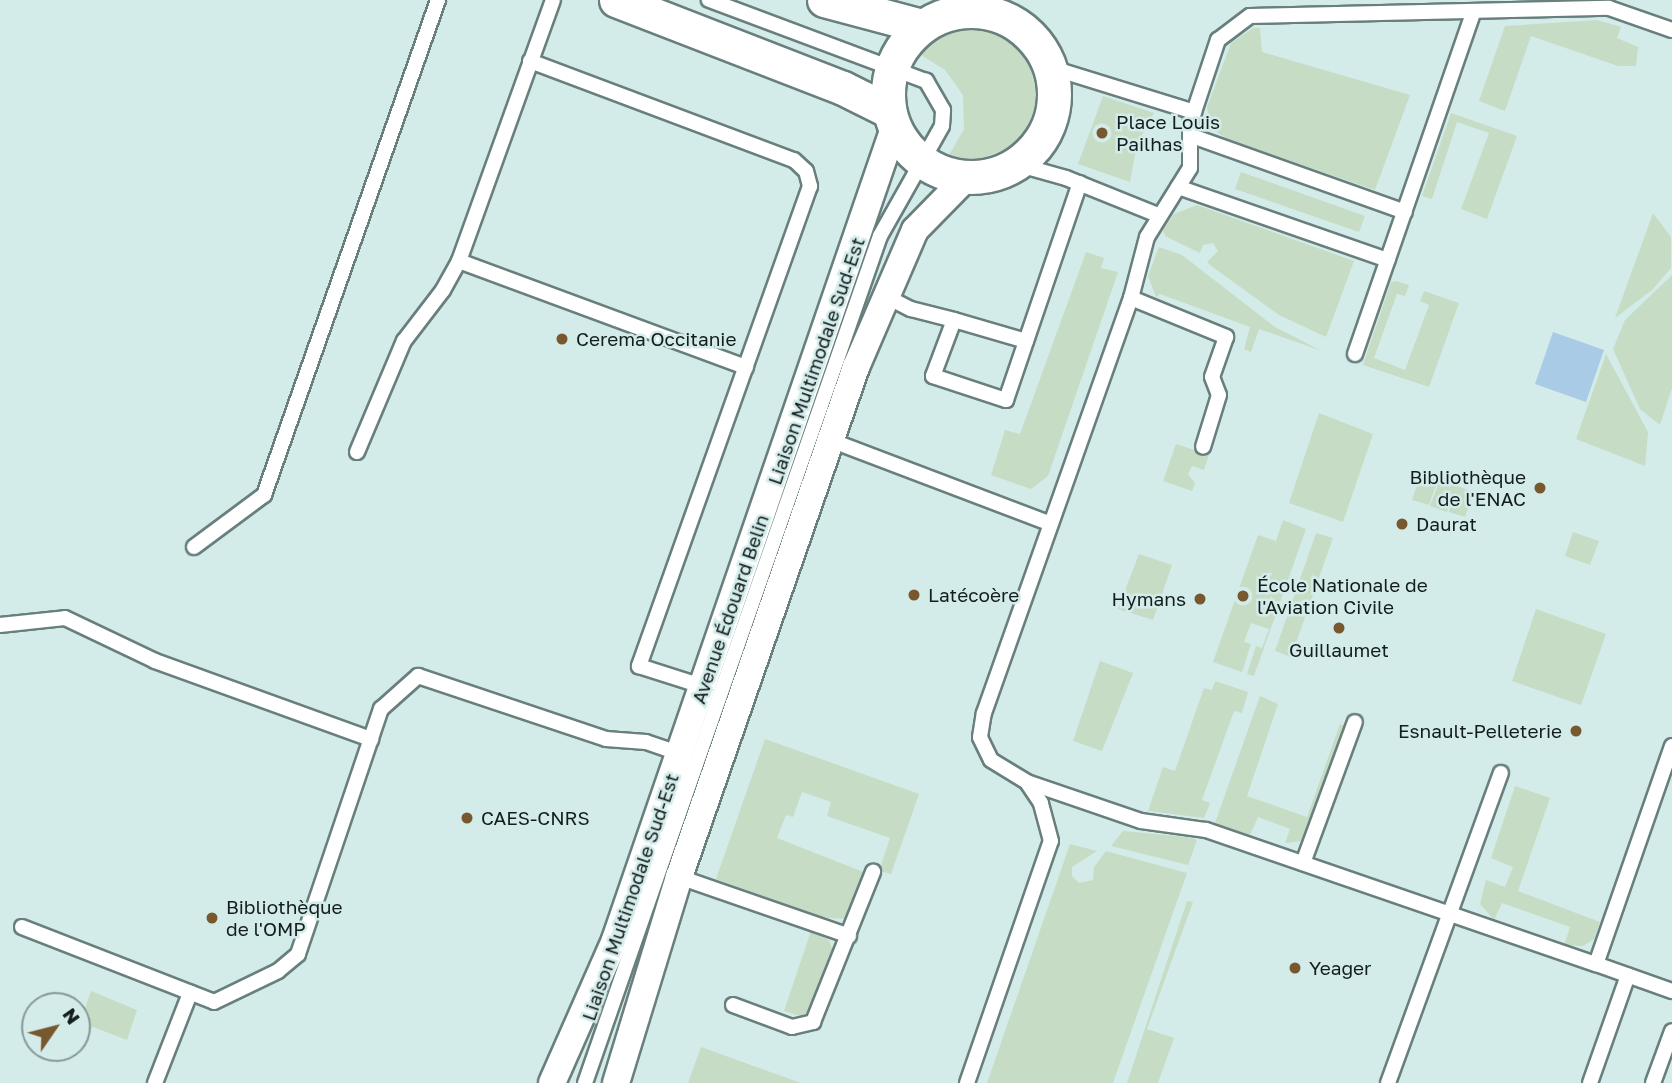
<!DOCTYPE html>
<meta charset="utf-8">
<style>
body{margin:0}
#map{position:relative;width:1672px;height:1083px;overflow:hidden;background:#d3ecea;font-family:"Golos Text",sans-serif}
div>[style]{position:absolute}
.green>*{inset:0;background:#c6dcc5}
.water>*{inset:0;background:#a9cbe5}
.roads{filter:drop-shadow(2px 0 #687f7e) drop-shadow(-2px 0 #687f7e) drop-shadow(0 2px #687f7e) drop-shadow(0 -2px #687f7e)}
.service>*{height:14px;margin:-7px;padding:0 7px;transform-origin:7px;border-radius:7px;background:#fff}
.minor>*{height:26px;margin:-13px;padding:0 13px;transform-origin:13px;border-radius:13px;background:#fff}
.tertiary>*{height:33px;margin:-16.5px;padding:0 16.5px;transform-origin:16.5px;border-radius:16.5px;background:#fff}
.tertiary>.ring{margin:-16.5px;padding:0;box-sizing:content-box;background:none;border:33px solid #fff;border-radius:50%}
.dots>*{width:19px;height:19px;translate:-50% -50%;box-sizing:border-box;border:4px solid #d3ecea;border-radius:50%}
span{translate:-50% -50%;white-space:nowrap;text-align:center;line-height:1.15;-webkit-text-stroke:5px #d3ecea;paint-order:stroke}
.poi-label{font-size:19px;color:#141d1d}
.left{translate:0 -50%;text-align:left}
.right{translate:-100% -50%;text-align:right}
.street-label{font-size:19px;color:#141d1d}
.north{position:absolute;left:21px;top:992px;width:70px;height:70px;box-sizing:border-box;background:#d3ecea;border:2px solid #879998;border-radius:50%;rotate:55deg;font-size:19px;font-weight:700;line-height:28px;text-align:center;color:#141d1d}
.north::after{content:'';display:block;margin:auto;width:24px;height:32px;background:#78582e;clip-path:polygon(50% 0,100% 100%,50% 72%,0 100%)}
</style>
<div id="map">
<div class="green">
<i style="clip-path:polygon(1597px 20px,1621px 27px,1617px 38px,1638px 47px,1636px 66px,1618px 66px,1531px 36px,1505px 111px,1479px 101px,1505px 26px)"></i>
<i style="clip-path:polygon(1253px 28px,1260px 28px,1262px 52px,1410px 95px,1375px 190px,1227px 139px,1212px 129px,1207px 107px,1231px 43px)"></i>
<i style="clip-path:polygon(960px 29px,987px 30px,1012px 43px,1030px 66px,1035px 86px,1035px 107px,1026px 130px,1008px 148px,978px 160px,948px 157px,964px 129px,963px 95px,945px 70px,918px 53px,936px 37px)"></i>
<i style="clip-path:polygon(1103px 96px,1154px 113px,1137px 144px,1130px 182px,1078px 164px)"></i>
<i style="clip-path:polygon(1451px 113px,1517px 136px,1487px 219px,1461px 209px,1489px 133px,1457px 122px,1432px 199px,1422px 196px)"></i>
<i style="clip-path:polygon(1241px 172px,1365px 216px,1359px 232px,1235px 189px)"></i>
<i style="clip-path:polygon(1197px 205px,1354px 261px,1326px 337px,1279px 315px,1210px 265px,1207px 262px,1218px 251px,1213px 243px,1203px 245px,1200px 253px,1165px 236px,1163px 230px,1174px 214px)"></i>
<i style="clip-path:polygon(1653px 213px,1671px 237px,1671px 268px,1652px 290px,1615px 318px)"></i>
<i style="clip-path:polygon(1159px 247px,1182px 255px,1275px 327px,1322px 351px,1259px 329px,1251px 352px,1244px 349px,1250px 327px,1160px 294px,1156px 297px,1148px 276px)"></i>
<i style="clip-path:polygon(1086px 252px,1104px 258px,1101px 268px,1118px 272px,1048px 476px,1031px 489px,991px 475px,1005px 430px,1020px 434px)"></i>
<i style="clip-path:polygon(1672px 275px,1672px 388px,1660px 425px,1640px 409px,1613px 349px,1625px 320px)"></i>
<i style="clip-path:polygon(1396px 281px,1409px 285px,1405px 296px,1397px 294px,1374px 358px,1405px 370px,1429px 305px,1420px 301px,1424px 291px,1459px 303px,1429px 387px,1363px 365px,1391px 282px)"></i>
<i style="clip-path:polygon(1606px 354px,1648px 432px,1645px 466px,1576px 439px)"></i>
<i style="clip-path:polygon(1319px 413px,1373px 434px,1343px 522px,1289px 503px)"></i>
<i style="clip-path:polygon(1176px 444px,1209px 455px,1204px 470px,1192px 466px,1188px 474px,1195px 483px,1192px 491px,1163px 481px)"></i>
<i style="clip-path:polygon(1421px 473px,1438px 479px,1429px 505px,1412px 500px)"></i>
<i style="clip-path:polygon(1440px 479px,1473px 492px,1465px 517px,1449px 512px,1451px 499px,1447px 512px,1430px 506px)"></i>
<i style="clip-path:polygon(1283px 520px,1306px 529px,1254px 676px,1247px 674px,1256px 646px,1262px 648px,1269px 629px,1251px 623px,1244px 642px,1251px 644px,1242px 672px,1213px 662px,1258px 535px,1276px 541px)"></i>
<i style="clip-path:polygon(1573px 532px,1599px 541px,1590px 565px,1565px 556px)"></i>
<i style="clip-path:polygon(1316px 533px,1333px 538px,1291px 657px,1275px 651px)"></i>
<i style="clip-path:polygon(1139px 554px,1172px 565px,1153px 620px,1118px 609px)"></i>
<i style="clip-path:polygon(1536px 609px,1606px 634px,1581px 705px,1512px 681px)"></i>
<i style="clip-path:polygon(1100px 661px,1133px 673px,1102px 751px,1073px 741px)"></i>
<i style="clip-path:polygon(1215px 681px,1248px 692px,1242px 713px,1234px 711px,1202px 800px,1210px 803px,1204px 818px,1148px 811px,1163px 767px,1175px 771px,1204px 688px,1212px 690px)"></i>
<i style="clip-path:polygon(1260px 696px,1278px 704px,1247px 796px,1307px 817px,1340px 724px,1349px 728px,1302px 841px,1285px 843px,1290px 829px,1258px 817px,1250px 835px,1215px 823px)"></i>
<i style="clip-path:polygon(765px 739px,919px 794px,891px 874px,879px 871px,890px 838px,827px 816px,831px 802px,802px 792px,793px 817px,786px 815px,777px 838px,866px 873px,844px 919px,819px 917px,716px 879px)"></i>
<i style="clip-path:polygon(1515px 786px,1550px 798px,1518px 891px,1600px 922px,1594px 939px,1583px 946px,1564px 945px,1570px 927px,1502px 903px,1494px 920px,1480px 904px,1486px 880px,1505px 887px,1513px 867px,1491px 858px)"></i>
<i style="clip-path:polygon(1123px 831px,1187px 837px,1197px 840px,1188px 865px,1111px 846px)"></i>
<i style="clip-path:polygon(1070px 844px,1097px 851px,1072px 867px,1072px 876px,1079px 883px,1093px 880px,1094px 867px,1106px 851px,1187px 873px,1113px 1083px,987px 1083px)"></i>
<i style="clip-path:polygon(1187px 901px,1193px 902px,1147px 1029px,1174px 1038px,1158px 1083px,1127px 1083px)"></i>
<i style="clip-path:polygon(811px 931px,829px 940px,834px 954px,810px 1013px,800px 1016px,784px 1011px)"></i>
<i style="clip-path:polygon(91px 991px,137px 1010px,127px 1040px,80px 1022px)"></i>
<i style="clip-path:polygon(701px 1047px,801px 1083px,688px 1083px)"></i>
</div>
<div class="water">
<i style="clip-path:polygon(1553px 332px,1604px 350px,1586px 402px,1535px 384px)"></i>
</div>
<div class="roads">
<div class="service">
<i style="left:530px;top:61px;width:282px;rotate:20.6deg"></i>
<i style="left:794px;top:160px;width:16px;rotate:43deg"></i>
<i style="left:806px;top:171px;width:16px;rotate:75deg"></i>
<i style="left:810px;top:186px;width:510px;rotate:109.61deg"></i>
<i style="left:639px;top:666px;width:69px;rotate:17.7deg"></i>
<i style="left:1049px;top:67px;width:152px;rotate:17.2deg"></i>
<i style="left:1192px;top:136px;width:226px;rotate:19.6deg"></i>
<i style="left:1016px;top:164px;width:52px;rotate:15.6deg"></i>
<i style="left:1066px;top:178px;width:99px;rotate:21.9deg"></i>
<i style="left:1178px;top:187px;width:222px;rotate:19.2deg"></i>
<i style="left:459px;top:261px;width:306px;rotate:20.3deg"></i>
<i style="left:887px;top:297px;width:27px;rotate:27deg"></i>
<i style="left:911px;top:309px;width:44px;rotate:14.3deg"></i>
<i style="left:1131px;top:298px;width:103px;rotate:22.3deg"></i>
<i style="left:1226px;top:337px;width:42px;rotate:109.3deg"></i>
<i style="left:1212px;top:377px;width:19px;rotate:69deg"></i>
<i style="left:1219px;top:395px;width:54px;rotate:107.1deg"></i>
<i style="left:1026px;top:341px;width:75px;rotate:-163.7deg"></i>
<i style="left:954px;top:320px;width:60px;rotate:110.6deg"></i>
<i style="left:933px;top:376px;width:77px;rotate:18.2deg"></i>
<i style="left:1006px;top:400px;width:229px;rotate:-71.2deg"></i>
<i style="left:1355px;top:354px;width:361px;rotate:-70.9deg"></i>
<i style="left:830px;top:440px;width:236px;rotate:20.8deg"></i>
<i style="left:357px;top:452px;width:121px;rotate:-67.1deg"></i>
<i style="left:404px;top:341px;width:64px;rotate:-52.6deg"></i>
<i style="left:443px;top:290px;width:33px;rotate:-61deg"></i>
<i style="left:459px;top:261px;width:277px;rotate:-70.2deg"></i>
<i style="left:194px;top:547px;width:87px;rotate:-36.6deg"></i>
<i style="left:264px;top:495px;width:525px;rotate:-70.63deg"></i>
<i style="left:0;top:625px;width:65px;rotate:-6.1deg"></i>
<i style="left:65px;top:618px;width:100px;rotate:25.5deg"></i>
<i style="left:155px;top:661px;width:230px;rotate:19.9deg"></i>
<i style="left:1672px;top:746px;width:231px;rotate:109.2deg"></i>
<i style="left:1596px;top:964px;width:81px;rotate:19.6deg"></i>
<i style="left:1027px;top:782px;width:120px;rotate:18.9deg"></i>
<i style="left:1141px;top:821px;width:66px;rotate:7.9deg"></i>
<i style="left:1206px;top:830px;width:412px;rotate:19deg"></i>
<i style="left:1303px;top:863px;width:150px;rotate:-69.8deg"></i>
<i style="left:679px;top:877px;width:180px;rotate:19.1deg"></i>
<i style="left:22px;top:927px;width:206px;rotate:21.3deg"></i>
<i style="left:214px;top:1002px;width:71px;rotate:-25.8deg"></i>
<i style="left:278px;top:971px;width:26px;rotate:-40deg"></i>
<i style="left:298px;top:954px;width:259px;rotate:-71.3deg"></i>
<i style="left:381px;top:709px;width:50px;rotate:-41.7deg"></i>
<i style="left:418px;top:676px;width:198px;rotate:18.5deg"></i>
<i style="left:606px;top:739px;width:40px;rotate:4.3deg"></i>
<i style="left:646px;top:742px;width:36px;rotate:19deg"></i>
<i style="left:733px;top:1005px;width:63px;rotate:20.4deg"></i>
<i style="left:792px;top:1027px;width:22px;rotate:-13deg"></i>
<i style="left:813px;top:1022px;width:162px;rotate:-68.2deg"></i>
<i style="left:155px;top:1083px;width:97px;rotate:-68.7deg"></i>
<i style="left:585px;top:1083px;width:897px;rotate:-70.8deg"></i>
<i style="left:880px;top:236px;width:126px;rotate:-60.6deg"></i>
<i style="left:942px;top:126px;width:16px;rotate:-86deg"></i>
<i style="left:943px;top:110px;width:34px;rotate:-120deg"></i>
<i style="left:926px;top:81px;width:232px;rotate:-159.5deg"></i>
<i style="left:967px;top:1083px;width:256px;rotate:-70.9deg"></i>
<i style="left:1051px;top:841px;width:39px;rotate:-105deg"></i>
<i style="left:1041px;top:803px;width:25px;rotate:-124deg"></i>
<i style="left:1027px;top:782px;width:42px;rotate:-148.6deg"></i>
<i style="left:991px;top:760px;width:25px;rotate:-116deg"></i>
<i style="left:980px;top:737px;width:24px;rotate:-81deg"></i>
<i style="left:984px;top:713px;width:440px;rotate:-70.5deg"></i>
<i style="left:1131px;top:298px;width:63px;rotate:-75.3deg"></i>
<i style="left:1147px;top:237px;width:81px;rotate:-58.1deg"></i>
<i style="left:1190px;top:168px;width:44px;rotate:-90deg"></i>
<i style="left:1190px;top:124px;width:89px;rotate:-71.6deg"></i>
<i style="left:1218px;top:40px;width:40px;rotate:-37deg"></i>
<i style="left:1250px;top:16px;width:359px;rotate:-1.3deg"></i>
<i style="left:1609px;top:8px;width:67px;rotate:19.2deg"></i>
<i style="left:1388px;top:1083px;width:330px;rotate:-70deg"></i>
<i style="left:1590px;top:1083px;width:114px;rotate:-70.6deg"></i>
<i style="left:1653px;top:1083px;width:55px;rotate:-69.9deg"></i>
</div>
<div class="minor">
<i style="left:552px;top:1083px;width:156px;rotate:-66.2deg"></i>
<i style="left:615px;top:940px;width:859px;rotate:-71.04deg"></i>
<i style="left:616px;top:1083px;width:215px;rotate:-73deg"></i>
<i style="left:679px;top:877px;width:540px;rotate:-70.86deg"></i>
<i style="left:856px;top:367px;width:149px;rotate:-66.7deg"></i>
<i style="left:915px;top:230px;width:73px;rotate:-45.6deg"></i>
</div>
<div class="tertiary">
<i style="left:616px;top:0;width:243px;rotate:21.2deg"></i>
<i style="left:843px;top:88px;width:51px;rotate:26.6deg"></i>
<i style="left:824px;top:0;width:101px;rotate:14.9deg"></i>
<i class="ring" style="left:888px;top:11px;width:133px;height:133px"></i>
</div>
</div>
<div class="dots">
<i style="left:1102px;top:133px;background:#78582e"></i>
<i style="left:562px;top:339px;background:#78582e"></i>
<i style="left:1540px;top:488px;background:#78582e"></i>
<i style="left:1402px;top:524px;background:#78582e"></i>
<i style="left:914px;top:595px;background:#78582e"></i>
<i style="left:1243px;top:596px;background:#78582e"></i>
<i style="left:1200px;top:599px;background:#78582e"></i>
<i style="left:1339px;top:628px;background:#78582e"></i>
<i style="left:1576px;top:731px;background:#78582e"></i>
<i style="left:467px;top:818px;background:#78582e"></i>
<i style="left:212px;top:918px;background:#78582e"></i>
<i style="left:1295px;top:968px;background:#78582e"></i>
</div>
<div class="poi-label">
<span class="left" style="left:1116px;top:133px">Place Louis<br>Pailhas</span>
<span class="left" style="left:576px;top:339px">Cerema Occitanie</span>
<span class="right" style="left:1526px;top:488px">Bibliothèque<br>de l'ENAC</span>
<span class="left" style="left:1416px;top:524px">Daurat</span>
<span class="left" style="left:1257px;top:596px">École Nationale de<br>l'Aviation Civile</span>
<span class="left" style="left:928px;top:595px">Latécoère</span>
<span class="right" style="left:1186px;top:599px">Hymans</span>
<span style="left:1339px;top:650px">Guillaumet</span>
<span class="right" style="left:1562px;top:731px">Esnault-Pelleterie</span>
<span class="left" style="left:481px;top:818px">CAES-CNRS</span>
<span class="left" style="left:226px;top:918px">Bibliothèque<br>de l'OMP</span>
<span class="left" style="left:1309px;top:968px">Yeager</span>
</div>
<div class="street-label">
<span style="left:816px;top:361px;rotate:-71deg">Liaison Multimodale Sud-Est</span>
<span style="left:730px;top:609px;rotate:-71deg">Avenue Édouard Belin</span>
<span style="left:630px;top:897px;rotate:-71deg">Liaison Multimodale Sud-Est</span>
</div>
<div class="north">N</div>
</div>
